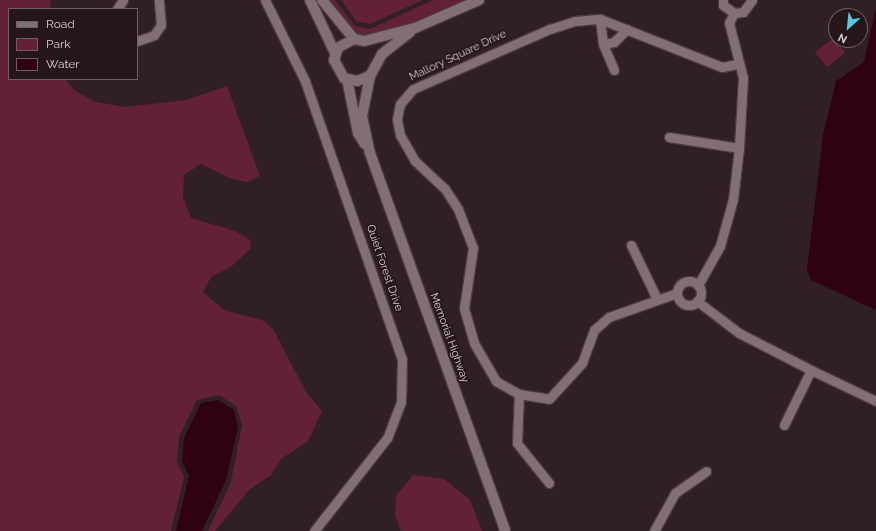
<!DOCTYPE html>
<style>
body{margin:0}
#map{position:relative;width:876px;height:531px;overflow:hidden;background:#301f23;font-family:Raleway,sans-serif}
div>[style]{position:absolute}
.green>*{inset:0;background:#632137}
.water>*{inset:0;background:#300013}
.roads{filter:drop-shadow(1px 0 #4a3c40) drop-shadow(-1px 0 #4a3c40) drop-shadow(0 1px #4a3c40) drop-shadow(0 -1px #4a3c40)}
.street>*{height:9px;margin:-4.5px;padding:0 4.5px;transform-origin:4.5px;border-radius:4.5px;background:#836f73}
.street>.ring{margin:-4.5px;padding:0;box-sizing:content-box;background:none;border:9px solid #836f73;border-radius:50%}
.secondary>*{height:10px;margin:-5px;padding:0 5px;transform-origin:5px;border-radius:5px;background:#836f73}
span{translate:-50% -50%;white-space:nowrap;text-align:center;line-height:1.15;-webkit-text-stroke:3.5px #26161a;paint-order:stroke}
.street-label{font-size:11px;color:#daced1}
.legend{position:absolute;left:8px;top:8px;width:130px;height:72px;box-sizing:border-box;background:#26161a;border:1px solid #6e6063;margin:0;padding:5px 7px;list-style:none;font-size:12px;color:#daced1}
.legend li{display:flex;align-items:center;gap:8px;height:20px}
.legend b{width:20px;border:1px solid #6e6063}
.north{position:absolute;left:828px;top:8px;width:40px;height:40px;box-sizing:border-box;background:#26161a;border:1px solid #6e6063;border-radius:50%;rotate:207deg;font-size:11px;font-weight:700;line-height:16px;text-align:center;color:#daced1}
.north::after{content:'';display:block;margin:auto;width:14px;height:18px;background:#56c9e0;clip-path:polygon(50% 0,100% 100%,50% 72%,0 100%)}
</style>
<div id="map">
<div class="green">
<i style="clip-path:polygon(0 0,51px 0,50px 9px,9px 9px,9px 79px,65px 79px,74px 90px,95px 102px,126px 107px,186px 100px,227px 86px,260px 176px,247px 182px,230px 178px,201px 164px,184px 175px,183px 197px,191px 218px,235px 231px,250px 240px,251px 248px,232px 266px,211px 277px,203px 292px,224px 310px,262px 320px,273px 329px,306px 392px,322px 411px,308px 441px,281px 459px,271px 475px,249px 490px,215px 531px,208px 531px,231px 482px,242px 425px,236px 406px,219px 395px,197px 400px,179px 437px,177px 462px,184px 477px,171px 531px,0 531px)"></i>
<i style="clip-path:polygon(329px 0,335px 0,355px 26px,370px 29px,433px 0,465px 0,413px 22px,364px 36px,356px 33px)"></i>
<i style="clip-path:polygon(341px 0,422px 0,371px 24px,357px 22px)"></i>
<i style="clip-path:polygon(834px 38px,845px 53px,827px 67px,815px 52px)"></i>
<i style="clip-path:polygon(413px 475px,444px 479px,470px 500px,482px 531px,401px 531px,395px 516px,396px 496px)"></i>
</div>
<div class="water">
<i style="clip-path:polygon(876px 7px,876px 310px,811px 280px,807px 270px,823px 135px,836px 81px,864px 62px)"></i>
<i style="clip-path:polygon(218px 400px,234px 410px,238px 427px,226px 480px,202px 531px,176px 531px,189px 476px,182px 461px,184px 438px,201px 403px)"></i>
</div>
<div class="roads">
<div class="street">
<i style="left:265px;top:0;width:90px;rotate:63.7deg"></i>
<i style="left:305px;top:81px;width:295px;rotate:70.8deg"></i>
<i style="left:402px;top:360px;width:42px;rotate:91.4deg"></i>
<i style="left:401px;top:402px;width:39px;rotate:111deg"></i>
<i style="left:387px;top:438px;width:118px;rotate:128.1deg"></i>
<i style="left:723px;top:0;width:5px;rotate:90deg"></i>
<i style="left:723px;top:5px;width:14px;rotate:36deg"></i>
<i style="left:734px;top:13px;width:9px;rotate:-6deg"></i>
<i style="left:743px;top:12px;width:15px;rotate:-53deg"></i>
<i style="left:117px;top:9px;width:11px;rotate:-56deg"></i>
<i style="left:734px;top:13px;width:11px;rotate:117deg"></i>
<i style="left:729px;top:23px;width:57px;rotate:75.7deg"></i>
<i style="left:743px;top:78px;width:70px;rotate:93.3deg"></i>
<i style="left:137px;top:41px;width:18px;rotate:-19deg"></i>
<i style="left:154px;top:35px;width:12px;rotate:-55deg"></i>
<i style="left:161px;top:25px;width:25px;rotate:-95deg"></i>
<i style="left:603px;top:44px;width:11px;rotate:-10deg"></i>
<i style="left:614px;top:42px;width:18px;rotate:-45deg"></i>
<i style="left:614px;top:70px;width:28px;rotate:-113deg"></i>
<i style="left:603px;top:44px;width:25px;rotate:-97deg"></i>
<i style="left:600px;top:19px;width:131px;rotate:21.5deg"></i>
<i style="left:722px;top:67px;width:16px;rotate:-11deg"></i>
<i style="left:669px;top:137px;width:71px;rotate:8.9deg"></i>
<i style="left:739px;top:148px;width:51px;rotate:96.7deg"></i>
<i style="left:733px;top:199px;width:49px;rotate:105.5deg"></i>
<i style="left:720px;top:246px;width:45px;rotate:119.4deg"></i>
<i style="left:631px;top:245px;width:60px;rotate:64.3deg"></i>
<i class="ring" style="left:677px;top:281px;width:15px;height:15px"></i>
<i style="left:697px;top:301px;width:53px;rotate:37.3deg"></i>
<i style="left:739px;top:333px;width:81px;rotate:27.2deg"></i>
<i style="left:519px;top:394px;width:30px;rotate:9deg"></i>
<i style="left:549px;top:399px;width:49px;rotate:-47.5deg"></i>
<i style="left:582px;top:363px;width:35px;rotate:-70deg"></i>
<i style="left:594px;top:330px;width:20px;rotate:-41deg"></i>
<i style="left:609px;top:317px;width:72px;rotate:-19.4deg"></i>
<i style="left:784px;top:425px;width:61px;rotate:-63.9deg"></i>
<i style="left:811px;top:370px;width:72px;rotate:25.5deg"></i>
<i style="left:549px;top:483px;width:51px;rotate:-128.7deg"></i>
<i style="left:517px;top:443px;width:49px;rotate:-87.7deg"></i>
<i style="left:519px;top:394px;width:26px;rotate:-151deg"></i>
<i style="left:496px;top:381px;width:44px;rotate:-120.1deg"></i>
<i style="left:474px;top:343px;width:36px;rotate:-106deg"></i>
<i style="left:464px;top:308px;width:61px;rotate:-81.5deg"></i>
<i style="left:473px;top:248px;width:42px;rotate:-111deg"></i>
<i style="left:458px;top:209px;width:24px;rotate:-123deg"></i>
<i style="left:445px;top:189px;width:41px;rotate:-137deg"></i>
<i style="left:415px;top:161px;width:30px;rotate:-120deg"></i>
<i style="left:400px;top:135px;width:16px;rotate:-101deg"></i>
<i style="left:397px;top:119px;width:15px;rotate:-79deg"></i>
<i style="left:400px;top:104px;width:20px;rotate:-49deg"></i>
<i style="left:413px;top:89px;width:150px;rotate:-23.7deg"></i>
<i style="left:550px;top:29px;width:26px;rotate:-18deg"></i>
<i style="left:575px;top:21px;width:25px;rotate:-5deg"></i>
<i style="left:654px;top:531px;width:43px;rotate:-61.1deg"></i>
<i style="left:675px;top:493px;width:38px;rotate:-35deg"></i>
</div>
<div class="secondary">
<i style="left:310px;top:0;width:59px;rotate:64.7deg"></i>
<i style="left:322px;top:0;width:50px;rotate:50.6deg"></i>
<i style="left:354px;top:39px;width:10px;rotate:11deg"></i>
<i style="left:364px;top:41px;width:53px;rotate:-14.3deg"></i>
<i style="left:415px;top:28px;width:70px;rotate:-23.6deg"></i>
<i style="left:354px;top:39px;width:18px;rotate:151deg"></i>
<i style="left:338px;top:48px;width:13px;rotate:108deg"></i>
<i style="left:334px;top:60px;width:21px;rotate:61deg"></i>
<i style="left:344px;top:78px;width:13px;rotate:13deg"></i>
<i style="left:357px;top:81px;width:14px;rotate:-21deg"></i>
<i style="left:370px;top:76px;width:25px;rotate:-61deg"></i>
<i style="left:382px;top:54px;width:36px;rotate:-38deg"></i>
<i style="left:370px;top:76px;width:41px;rotate:101.3deg"></i>
<i style="left:362px;top:116px;width:38px;rotate:78deg"></i>
<i style="left:370px;top:153px;width:401px;rotate:70.3deg"></i>
<i style="left:347px;top:79px;width:55px;rotate:78.5deg"></i>
<i style="left:358px;top:133px;width:13px;rotate:58deg"></i>
</div>
</div>
<div class="street-label">
<span style="left:458px;top:56px;rotate:-25deg">Mallory Square Drive</span>
<span style="left:384px;top:268px;rotate:71deg">Quiet Forest Drive</span>
<span style="left:449px;top:338px;rotate:70deg">Memorial Highway</span>
</div>
<ul class="legend">
<li><b style="height:5px;background:#836f73"></b>Road</li>
<li><b style="height:11px;background:#632137"></b>Park</li>
<li><b style="height:11px;background:#300013"></b>Water</li>
</ul>
<div class="north">N</div>
</div>
